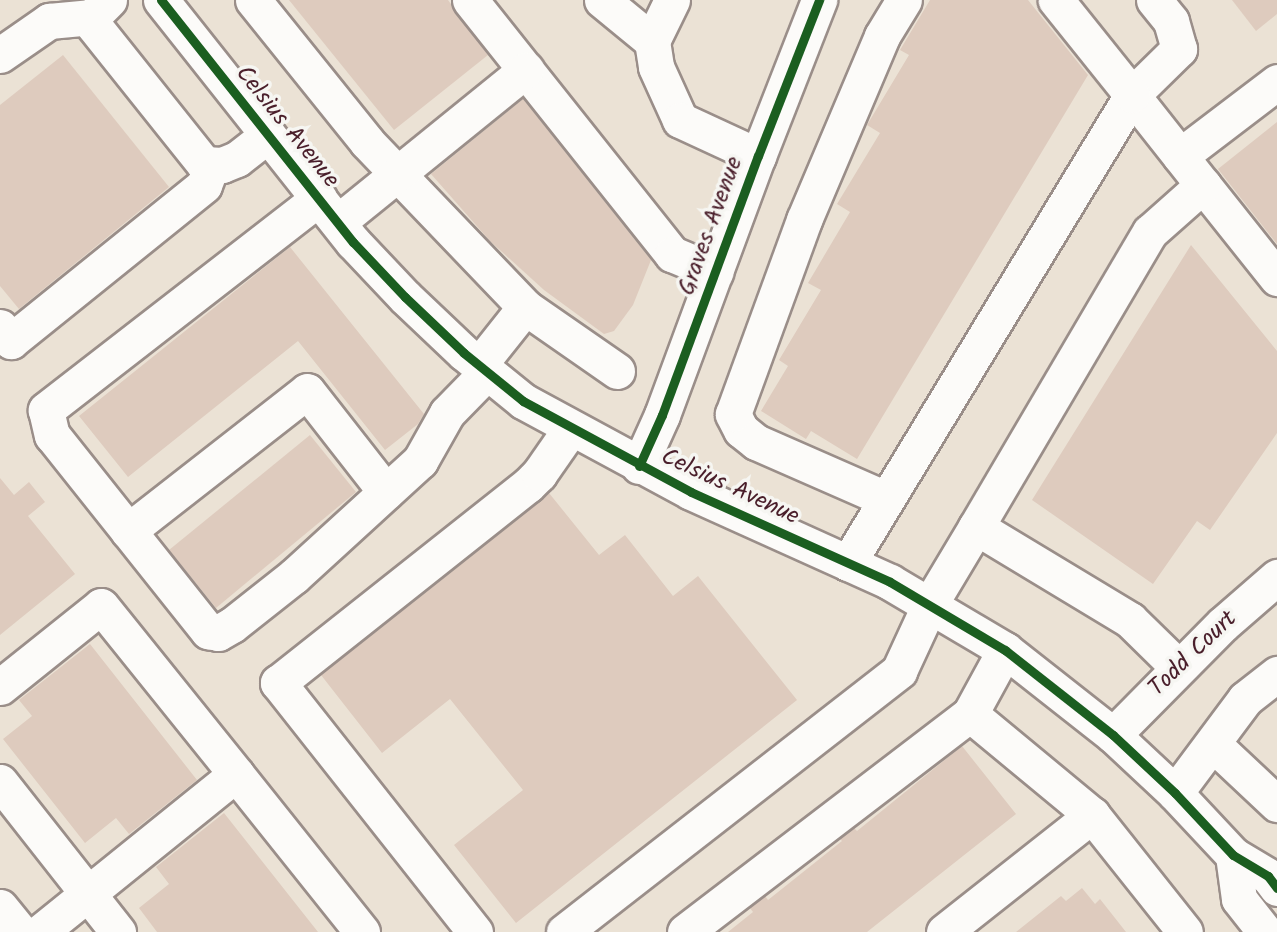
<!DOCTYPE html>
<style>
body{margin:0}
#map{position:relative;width:1277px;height:932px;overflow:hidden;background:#ebe2d5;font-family:Kalam,sans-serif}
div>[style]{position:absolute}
.building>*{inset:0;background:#decbbe}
.roads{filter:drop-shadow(2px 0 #9a8e89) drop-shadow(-2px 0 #9a8e89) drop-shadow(0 2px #9a8e89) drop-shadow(0 -2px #9a8e89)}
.minor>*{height:35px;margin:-17.5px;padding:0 17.5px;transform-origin:17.5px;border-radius:17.5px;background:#fcfbf9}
.cycleway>*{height:9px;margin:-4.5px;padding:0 4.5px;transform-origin:4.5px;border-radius:4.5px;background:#1b5e20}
span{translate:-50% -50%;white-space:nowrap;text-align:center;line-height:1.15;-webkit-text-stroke:7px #f6f6f2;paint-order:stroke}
.street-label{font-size:24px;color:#4a1f2b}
</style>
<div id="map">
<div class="building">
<i style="clip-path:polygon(289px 0,448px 0,488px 55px,394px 130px)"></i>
<i style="clip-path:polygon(930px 0,1028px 0,1088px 75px,857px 459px,811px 431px,806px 439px,761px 411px,788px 366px,779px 360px,821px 290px,808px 283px,850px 212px,837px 204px,880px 133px,867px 125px,909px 55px,900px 50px)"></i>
<i style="clip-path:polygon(1232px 0,1277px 0,1277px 14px,1256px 31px)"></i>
<i style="clip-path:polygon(63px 55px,169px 187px,19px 309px,0 286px,0 105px)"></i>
<i style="clip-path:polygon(523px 99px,651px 260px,633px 305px,614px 331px,604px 334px,544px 290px,490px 241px,431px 174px)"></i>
<i style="clip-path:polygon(1277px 122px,1277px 244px,1218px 169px)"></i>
<i style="clip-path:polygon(1191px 245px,1277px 351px,1277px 433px,1210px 530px,1197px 521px,1153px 584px,1032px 500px)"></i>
<i style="clip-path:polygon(290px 247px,424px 414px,418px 424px,385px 450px,298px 341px,128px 477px,79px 416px)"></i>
<i style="clip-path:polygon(310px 435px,356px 492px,216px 608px,169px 550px)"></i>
<i style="clip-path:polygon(0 478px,14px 495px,29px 482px,45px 502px,28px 516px,75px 574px,0 635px)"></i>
<i style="clip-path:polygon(549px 493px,599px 555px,625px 535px,673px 596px,698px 576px,797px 700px,516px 923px,454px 845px,523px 790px,450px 699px,382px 753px,321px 675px)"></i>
<i style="clip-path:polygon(90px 644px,197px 780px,129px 834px,116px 818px,85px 843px,3px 739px,32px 716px,19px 700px)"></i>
<i style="clip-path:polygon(962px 746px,1016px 814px,867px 932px,728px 932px,753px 912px,750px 908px,765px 896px,768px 900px,842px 841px,840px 839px,854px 828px,857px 831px)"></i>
<i style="clip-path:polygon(224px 813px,318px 932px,157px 932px,139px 908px,169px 884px,156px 867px)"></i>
<i style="clip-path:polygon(1082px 888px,1095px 904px,1100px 899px,1126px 932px,1016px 932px,1061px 896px,1066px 901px)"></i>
</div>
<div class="roads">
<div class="minor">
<i style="left:109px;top:0;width:24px;rotate:135deg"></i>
<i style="left:92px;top:17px;width:9px;rotate:77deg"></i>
<i style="left:94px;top:26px;width:176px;rotate:51.4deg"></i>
<i style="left:204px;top:164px;width:18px;rotate:3deg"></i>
<i style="left:222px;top:165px;width:16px;rotate:-22deg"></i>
<i style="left:237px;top:159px;width:39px;rotate:-38deg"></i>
<i style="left:161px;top:0;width:309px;rotate:51.6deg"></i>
<i style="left:353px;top:242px;width:76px;rotate:46.6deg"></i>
<i style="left:405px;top:297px;width:81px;rotate:43.5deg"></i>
<i style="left:464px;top:353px;width:76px;rotate:39.1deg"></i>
<i style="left:523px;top:401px;width:191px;rotate:28.4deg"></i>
<i style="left:691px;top:492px;width:218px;rotate:24.3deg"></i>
<i style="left:890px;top:582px;width:134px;rotate:30.6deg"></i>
<i style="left:1005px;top:650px;width:137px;rotate:38.2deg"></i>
<i style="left:1113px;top:735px;width:85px;rotate:43.1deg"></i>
<i style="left:1175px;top:793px;width:85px;rotate:46.9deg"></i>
<i style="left:1233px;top:855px;width:41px;rotate:31deg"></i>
<i style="left:1268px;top:876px;width:15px;rotate:53deg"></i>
<i style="left:253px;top:0;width:182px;rotate:51.2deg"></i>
<i style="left:367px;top:142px;width:228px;rotate:46.2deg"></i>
<i style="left:525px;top:307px;width:112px;rotate:34.8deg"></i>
<i style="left:470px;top:0;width:325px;rotate:51.5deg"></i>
<i style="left:672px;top:254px;width:47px;rotate:22.7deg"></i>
<i style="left:602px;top:0;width:65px;rotate:39.4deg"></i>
<i style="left:672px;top:0;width:46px;rotate:116deg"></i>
<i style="left:652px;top:41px;width:26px;rotate:81deg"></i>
<i style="left:656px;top:67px;width:58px;rotate:65.6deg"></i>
<i style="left:680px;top:120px;width:86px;rotate:24.8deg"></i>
<i style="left:0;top:55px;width:60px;rotate:-34.8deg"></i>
<i style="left:49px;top:21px;width:43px;rotate:-5.3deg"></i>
<i style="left:1180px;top:156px;width:122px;rotate:-37.3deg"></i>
<i style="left:1203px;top:185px;width:119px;rotate:51.5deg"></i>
<i style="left:319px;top:198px;width:346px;rotate:142.2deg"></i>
<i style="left:46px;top:410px;width:26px;rotate:77deg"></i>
<i style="left:52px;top:435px;width:251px;rotate:51.5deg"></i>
<i style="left:208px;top:631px;width:10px;rotate:11deg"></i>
<i style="left:218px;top:633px;width:16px;rotate:-30deg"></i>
<i style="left:232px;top:625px;width:79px;rotate:-38.3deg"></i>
<i style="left:294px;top:576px;width:171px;rotate:-42.4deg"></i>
<i style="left:420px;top:461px;width:55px;rotate:-60.6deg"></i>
<i style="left:447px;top:413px;width:57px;rotate:-45.7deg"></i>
<i style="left:338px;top:222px;width:242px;rotate:-39deg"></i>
<i style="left:0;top:327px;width:18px;rotate:52deg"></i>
<i style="left:11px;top:341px;width:248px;rotate:-38.9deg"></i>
<i style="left:204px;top:185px;width:19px;rotate:-69deg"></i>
<i style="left:479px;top:365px;width:74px;rotate:-51.6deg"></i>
<i style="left:639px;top:466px;width:56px;rotate:-65.7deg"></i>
<i style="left:662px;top:415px;width:276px;rotate:-69.7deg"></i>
<i style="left:758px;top:156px;width:168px;rotate:-68.6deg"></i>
<i style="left:886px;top:499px;width:142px;rotate:-156.3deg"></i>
<i style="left:756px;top:442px;width:19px;rotate:-141deg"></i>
<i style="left:741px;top:430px;width:18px;rotate:-117deg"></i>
<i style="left:733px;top:414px;width:207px;rotate:-69.9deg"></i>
<i style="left:804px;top:220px;width:200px;rotate:-67deg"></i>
<i style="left:882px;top:36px;width:42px;rotate:-58.6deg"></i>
<i style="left:976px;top:527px;width:342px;rotate:-59.5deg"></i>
<i style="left:1150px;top:232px;width:71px;rotate:-41.6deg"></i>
<i style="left:1203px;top:185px;width:115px;rotate:-128.3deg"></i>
<i style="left:1132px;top:95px;width:66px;rotate:-44.4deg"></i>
<i style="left:1179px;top:49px;width:29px;rotate:-106deg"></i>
<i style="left:1171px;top:21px;width:27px;rotate:-129deg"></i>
<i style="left:128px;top:531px;width:227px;rotate:-38deg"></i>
<i style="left:307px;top:391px;width:128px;rotate:52deg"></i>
<i style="left:848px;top:563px;width:547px;rotate:-58.75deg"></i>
<i style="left:1132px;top:95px;width:122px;rotate:-128.7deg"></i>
<i style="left:1005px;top:650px;width:73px;rotate:118.7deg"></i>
<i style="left:970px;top:714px;width:158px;rotate:39.6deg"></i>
<i style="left:1092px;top:815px;width:149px;rotate:51.5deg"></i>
<i style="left:0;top:687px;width:129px;rotate:-38.7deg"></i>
<i style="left:101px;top:606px;width:216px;rotate:51.2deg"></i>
<i style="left:236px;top:774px;width:252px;rotate:141.1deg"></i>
<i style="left:1113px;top:735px;width:156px;rotate:-45.3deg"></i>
<i style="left:1223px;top:624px;width:72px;rotate:-41deg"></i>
<i style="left:1213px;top:744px;width:88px;rotate:43.2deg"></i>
<i style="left:236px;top:774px;width:202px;rotate:51.4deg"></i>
<i style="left:0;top:782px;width:191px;rotate:51.8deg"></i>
<i style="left:1175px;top:793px;width:117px;rotate:-53.3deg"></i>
<i style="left:1245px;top:699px;width:41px;rotate:-38deg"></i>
<i style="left:1233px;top:855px;width:44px;rotate:82.2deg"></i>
<i style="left:1239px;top:899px;width:42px;rotate:51.8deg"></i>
<i style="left:0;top:907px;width:32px;rotate:51deg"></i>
<i style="left:475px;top:932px;width:318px;rotate:-128.3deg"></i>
<i style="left:278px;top:683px;width:319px;rotate:-38.4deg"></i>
<i style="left:528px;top:485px;width:16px;rotate:-45deg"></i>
<i style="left:539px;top:474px;width:56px;rotate:-55.2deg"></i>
<i style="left:564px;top:932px;width:425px;rotate:-37.9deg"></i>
<i style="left:899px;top:671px;width:74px;rotate:-65.2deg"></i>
<i style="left:930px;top:604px;width:90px;rotate:-59.1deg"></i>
<i style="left:976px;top:527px;width:180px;rotate:31.1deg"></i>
<i style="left:1130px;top:620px;width:67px;rotate:44.4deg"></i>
<i style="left:685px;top:932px;width:359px;rotate:-37.4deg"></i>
<i style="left:944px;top:932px;width:189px;rotate:-38.3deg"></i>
</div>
</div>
<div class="cycleway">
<i style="left:161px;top:0;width:309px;rotate:51.6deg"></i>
<i style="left:353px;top:242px;width:76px;rotate:46.6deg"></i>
<i style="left:405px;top:297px;width:81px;rotate:43.5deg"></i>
<i style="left:464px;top:353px;width:76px;rotate:39.1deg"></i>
<i style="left:523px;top:401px;width:191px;rotate:28.4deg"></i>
<i style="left:691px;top:492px;width:218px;rotate:24.3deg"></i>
<i style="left:890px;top:582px;width:134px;rotate:30.6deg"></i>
<i style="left:1005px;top:650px;width:137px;rotate:38.2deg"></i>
<i style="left:1113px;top:735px;width:85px;rotate:43.1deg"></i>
<i style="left:1175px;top:793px;width:85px;rotate:46.9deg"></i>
<i style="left:1233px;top:855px;width:41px;rotate:31deg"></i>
<i style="left:1268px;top:876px;width:15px;rotate:53deg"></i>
<i style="left:639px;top:466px;width:56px;rotate:-65.7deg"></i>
<i style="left:662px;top:415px;width:276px;rotate:-69.7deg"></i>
<i style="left:758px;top:156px;width:168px;rotate:-68.6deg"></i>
</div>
<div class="street-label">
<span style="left:287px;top:127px;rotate:51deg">Celsius Avenue</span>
<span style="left:711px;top:226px;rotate:-70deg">Graves Avenue</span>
<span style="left:730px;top:487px;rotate:25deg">Celsius Avenue</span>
<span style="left:1193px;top:654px;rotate:-44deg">Todd Court</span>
</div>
</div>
